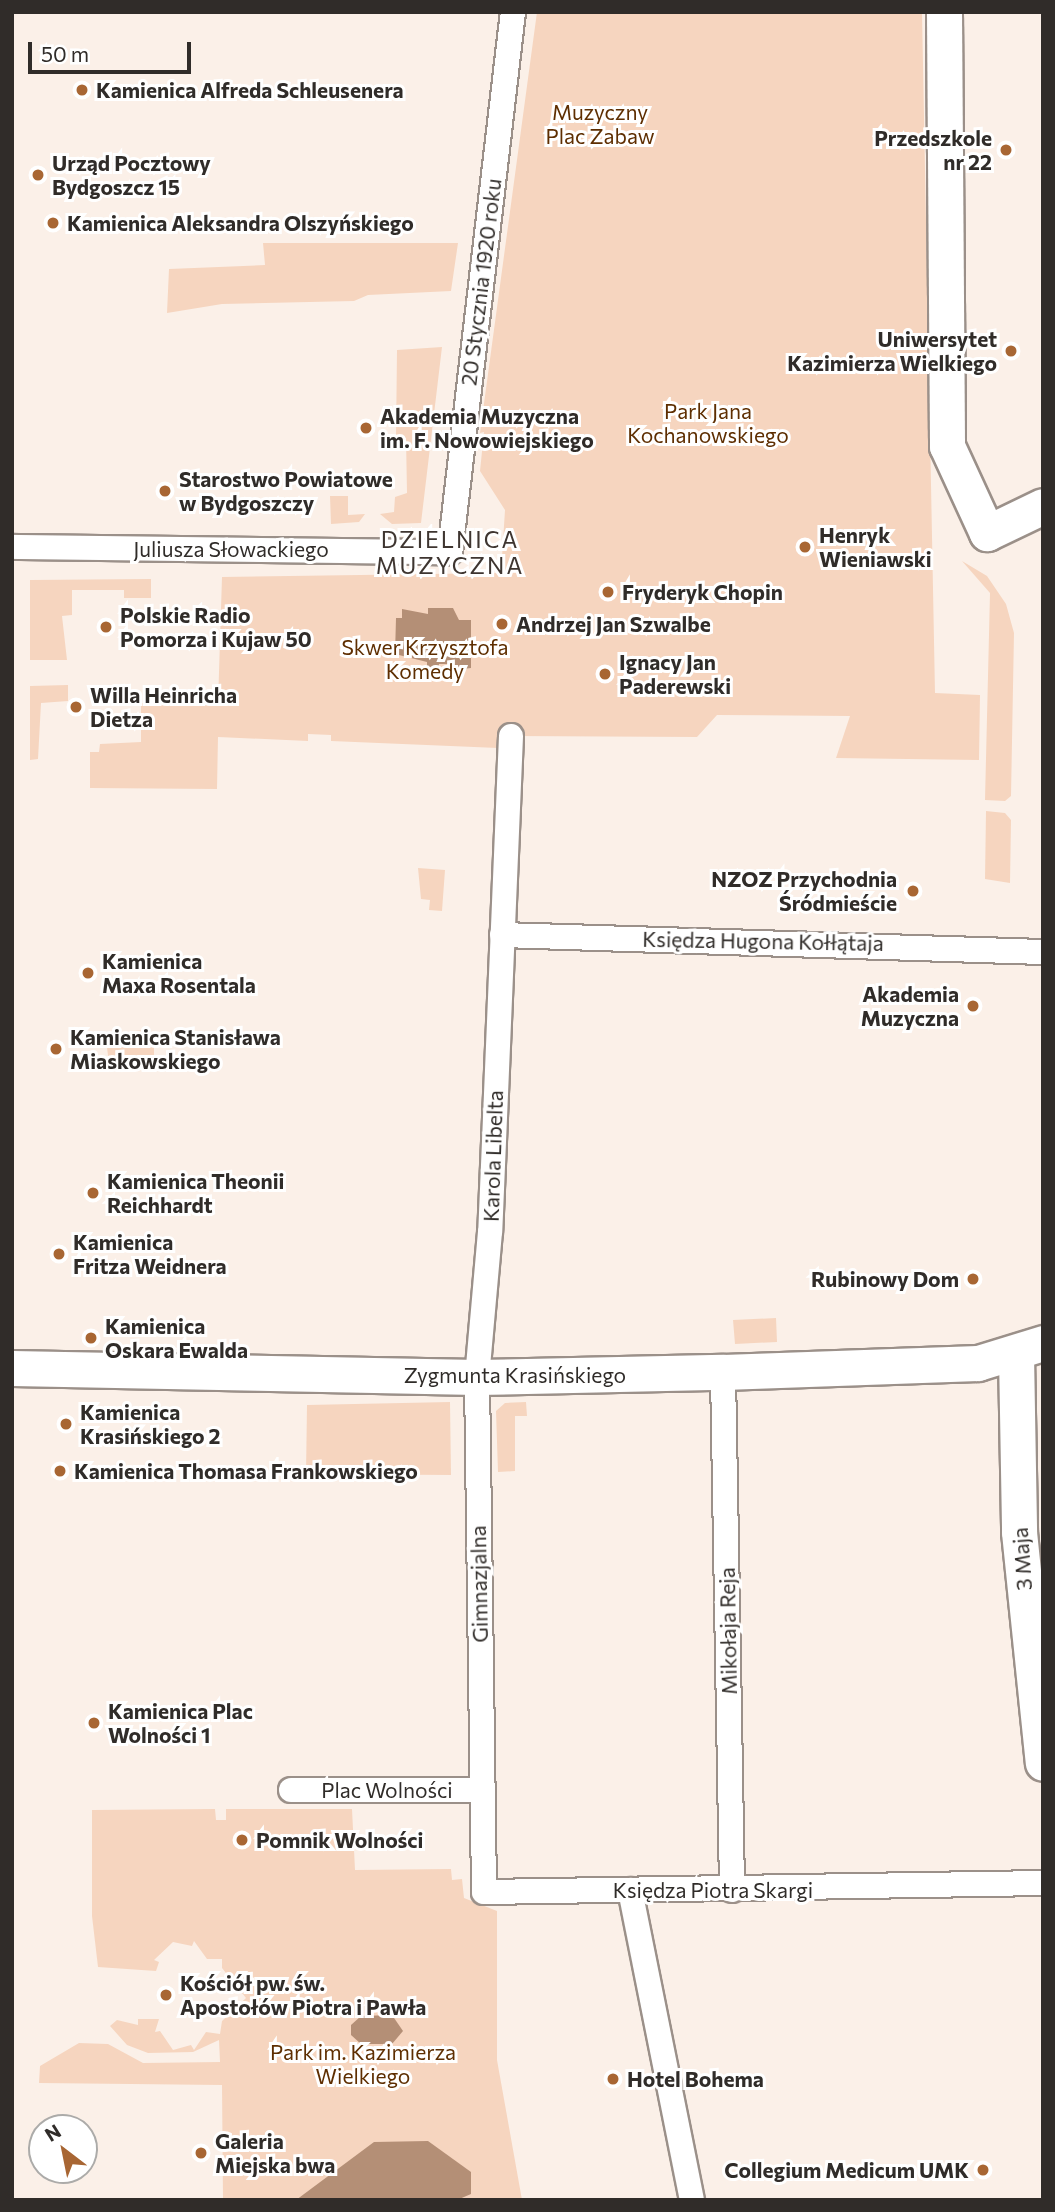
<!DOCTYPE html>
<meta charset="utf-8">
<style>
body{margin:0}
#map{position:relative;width:1055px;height:2212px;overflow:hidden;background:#fbf0e8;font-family:Commissioner,sans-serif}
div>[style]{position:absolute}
.green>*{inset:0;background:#f6d5bf}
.water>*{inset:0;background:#b48f76}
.roads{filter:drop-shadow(2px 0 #9b9089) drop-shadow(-2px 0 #9b9089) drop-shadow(0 2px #9b9089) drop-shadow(0 -2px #9b9089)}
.street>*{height:24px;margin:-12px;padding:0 12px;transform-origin:12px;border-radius:12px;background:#fff}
.secondary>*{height:35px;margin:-17.5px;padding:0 17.5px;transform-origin:17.5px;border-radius:17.5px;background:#fff}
.dots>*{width:19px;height:19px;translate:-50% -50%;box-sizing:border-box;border:4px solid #fff;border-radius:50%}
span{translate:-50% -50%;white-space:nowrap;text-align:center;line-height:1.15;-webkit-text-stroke:6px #fff;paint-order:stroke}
.poi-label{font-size:21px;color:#302c29;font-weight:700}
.left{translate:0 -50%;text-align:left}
.right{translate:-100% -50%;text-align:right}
.park-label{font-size:21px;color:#5e2e01}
.street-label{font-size:21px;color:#302c29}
.neighbourhood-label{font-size:23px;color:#3e3530;letter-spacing:2px}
.frame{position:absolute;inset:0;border:14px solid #302c29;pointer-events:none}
.north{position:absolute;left:28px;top:2114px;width:70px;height:70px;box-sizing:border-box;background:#fff;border:2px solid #acaba9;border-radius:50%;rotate:328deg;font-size:19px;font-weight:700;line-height:28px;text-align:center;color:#302c29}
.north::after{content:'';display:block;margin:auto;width:24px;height:32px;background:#a86633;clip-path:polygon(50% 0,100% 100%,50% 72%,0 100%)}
.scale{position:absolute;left:28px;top:42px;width:163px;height:32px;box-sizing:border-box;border:4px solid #302c29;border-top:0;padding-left:9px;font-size:21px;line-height:24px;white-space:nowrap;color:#302c29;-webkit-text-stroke:5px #fff;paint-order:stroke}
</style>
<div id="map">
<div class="green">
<i style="clip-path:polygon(537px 12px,922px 12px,935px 693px,980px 695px,979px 760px,836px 758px,850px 716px,717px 715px,697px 737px,511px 736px,498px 748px,331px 741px,331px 735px,308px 734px,308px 741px,218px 737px,217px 789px,90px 788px,90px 752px,99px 752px,100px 744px,141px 742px,141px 703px,218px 704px,222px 577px,501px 573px,505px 510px,480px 471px,484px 432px,480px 433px)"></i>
<i style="clip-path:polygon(263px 243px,458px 243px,451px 291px,368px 295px,354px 301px,222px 304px,167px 313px,169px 269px,265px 265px)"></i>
<i style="clip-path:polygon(442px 347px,421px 523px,392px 524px,380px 514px,394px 512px,395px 497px,407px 493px,406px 438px,396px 437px,397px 350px)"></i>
<i style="clip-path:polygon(330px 496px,348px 496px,348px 515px,365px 514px,359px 522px,331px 524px)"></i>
<i style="clip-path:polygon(962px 561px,987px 576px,1006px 604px,1014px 633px,1011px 796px,1005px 801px,985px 800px,990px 593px)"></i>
<i style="clip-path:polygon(151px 579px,151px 598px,124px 598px,124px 590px,72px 590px,72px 615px,62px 616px,67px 660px,30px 660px,30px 580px)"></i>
<i style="clip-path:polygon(68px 685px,68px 701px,41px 703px,38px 759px,30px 760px,30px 686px)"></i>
<i style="clip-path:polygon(986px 811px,1005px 813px,1011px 820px,1010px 883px,985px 879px)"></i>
<i style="clip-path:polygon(418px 868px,445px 870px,442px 911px,429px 910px,430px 900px,421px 899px)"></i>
<i style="clip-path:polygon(146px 1030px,154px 1036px,154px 1062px,109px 1063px,106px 1040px,110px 1033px)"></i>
<i style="clip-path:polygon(776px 1318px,777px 1342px,735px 1344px,733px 1320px)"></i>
<i style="clip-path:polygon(450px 1402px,451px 1475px,306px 1474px,307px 1405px)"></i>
<i style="clip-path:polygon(526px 1402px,527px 1416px,515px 1416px,515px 1471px,498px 1472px,496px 1411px,505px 1403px)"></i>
<i style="clip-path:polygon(215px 1809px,216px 1820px,226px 1820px,226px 1809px,352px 1809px,355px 1870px,451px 1869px,452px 1880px,462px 1879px,464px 1898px,497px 1911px,497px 2060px,522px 2200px,223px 2200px,222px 2085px,39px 2083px,40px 2066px,79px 2043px,108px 2044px,143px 2063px,220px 2062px,219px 2040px,193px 2052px,148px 2053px,127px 2045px,110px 2026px,117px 2020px,138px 2025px,138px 2019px,159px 2019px,155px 2032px,160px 2031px,173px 2050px,191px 2045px,194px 2050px,206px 2032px,220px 2034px,222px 2021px,246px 1998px,222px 1968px,222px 1959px,207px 1959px,194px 1941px,192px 1946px,173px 1942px,154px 1960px,159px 1962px,156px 1971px,98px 1967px,92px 1916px,92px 1810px)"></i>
</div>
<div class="water">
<i style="clip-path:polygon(428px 608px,453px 608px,459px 620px,471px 620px,471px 668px,454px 670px,454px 664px,439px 664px,438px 670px,427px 670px,427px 662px,395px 654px,396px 618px,402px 618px,402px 609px,428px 614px)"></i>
<i style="clip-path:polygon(392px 2015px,403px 2031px,392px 2044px,361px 2044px,351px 2035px,351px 2025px,361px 2016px)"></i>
<i style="clip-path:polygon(428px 2141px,471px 2172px,471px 2194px,457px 2200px,296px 2200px,374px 2142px)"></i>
</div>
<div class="roads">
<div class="street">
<i style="left:12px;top:547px;width:438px;rotate:0.7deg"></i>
<i style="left:450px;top:552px;width:544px;rotate:-83.35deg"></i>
<i style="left:511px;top:736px;width:496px;rotate:92.4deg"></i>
<i style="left:490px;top:1232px;width:146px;rotate:95.1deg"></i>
<i style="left:477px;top:1377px;width:515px;rotate:89.22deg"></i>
<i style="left:484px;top:1892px;width:559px;rotate:-0.92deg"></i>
<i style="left:502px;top:935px;width:541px;rotate:1.8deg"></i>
<i style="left:723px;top:1372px;width:518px;rotate:89deg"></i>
<i style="left:291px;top:1790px;width:191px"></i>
<i style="left:630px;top:1890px;width:316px;rotate:78.7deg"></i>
</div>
<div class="secondary">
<i style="left:944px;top:12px;width:434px;rotate:89.6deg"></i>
<i style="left:947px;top:446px;width:96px;rotate:65.3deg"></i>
<i style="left:987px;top:533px;width:62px;rotate:-25.7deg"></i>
<i style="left:1016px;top:1354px;width:178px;rotate:89deg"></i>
<i style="left:1019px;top:1532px;width:232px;rotate:84.1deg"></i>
<i style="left:12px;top:1368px;width:465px;rotate:1.1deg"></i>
<i style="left:477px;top:1377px;width:246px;rotate:-1.2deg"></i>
<i style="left:723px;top:1372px;width:255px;rotate:-2deg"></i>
<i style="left:978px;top:1363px;width:68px;rotate:-17.1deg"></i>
</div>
</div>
<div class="dots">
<i style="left:82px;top:90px;background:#a86633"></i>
<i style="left:1006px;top:150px;background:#a86633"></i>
<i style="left:38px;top:175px;background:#a86633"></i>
<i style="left:53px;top:223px;background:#a86633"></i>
<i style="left:1011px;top:351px;background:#a86633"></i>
<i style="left:366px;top:428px;background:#a86633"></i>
<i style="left:165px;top:491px;background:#a86633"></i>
<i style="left:805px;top:547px;background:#a86633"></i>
<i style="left:608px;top:592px;background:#a86633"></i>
<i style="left:502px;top:624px;background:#a86633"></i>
<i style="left:106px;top:627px;background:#a86633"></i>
<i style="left:605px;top:674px;background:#a86633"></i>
<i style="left:76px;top:707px;background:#a86633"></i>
<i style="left:913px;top:891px;background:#a86633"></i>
<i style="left:88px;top:973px;background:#a86633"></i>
<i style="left:973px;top:1006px;background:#a86633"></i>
<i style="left:56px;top:1049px;background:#a86633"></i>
<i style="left:93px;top:1193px;background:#a86633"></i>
<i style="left:59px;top:1254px;background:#a86633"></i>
<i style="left:973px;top:1279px;background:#a86633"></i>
<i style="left:91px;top:1338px;background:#a86633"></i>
<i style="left:66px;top:1424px;background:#a86633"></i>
<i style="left:60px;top:1471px;background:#a86633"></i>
<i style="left:94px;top:1723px;background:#a86633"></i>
<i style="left:242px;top:1840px;background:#a86633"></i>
<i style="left:166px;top:1995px;background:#a86633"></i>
<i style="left:613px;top:2079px;background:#a86633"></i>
<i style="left:201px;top:2153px;background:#a86633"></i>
<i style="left:983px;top:2170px;background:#a86633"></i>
</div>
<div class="poi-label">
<span class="left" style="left:96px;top:90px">Kamienica Alfreda Schleusenera</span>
<span class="right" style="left:992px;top:150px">Przedszkole<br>nr 22</span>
<span class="left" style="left:52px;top:175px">Urząd Pocztowy<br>Bydgoszcz 15</span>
<span class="left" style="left:67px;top:223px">Kamienica Aleksandra Olszyńskiego</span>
<span class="right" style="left:997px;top:351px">Uniwersytet<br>Kazimierza Wielkiego</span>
<span class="left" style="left:380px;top:428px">Akademia Muzyczna<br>im. F. Nowowiejskiego</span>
<span class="left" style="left:179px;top:491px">Starostwo Powiatowe<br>w Bydgoszczy</span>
<span class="left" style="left:819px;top:547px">Henryk<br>Wieniawski</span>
<span class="left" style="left:622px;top:592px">Fryderyk Chopin</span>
<span class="left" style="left:120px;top:627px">Polskie Radio<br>Pomorza i Kujaw 50</span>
<span class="left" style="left:516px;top:624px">Andrzej Jan Szwalbe</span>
<span class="left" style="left:619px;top:674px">Ignacy Jan<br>Paderewski</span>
<span class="left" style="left:90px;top:707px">Willa Heinricha<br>Dietza</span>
<span class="right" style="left:897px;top:891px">NZOZ Przychodnia<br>Śródmieście</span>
<span class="left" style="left:102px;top:973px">Kamienica<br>Maxa Rosentala</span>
<span class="right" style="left:959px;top:1006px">Akademia<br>Muzyczna</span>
<span class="left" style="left:70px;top:1049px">Kamienica Stanisława<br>Miaskowskiego</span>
<span class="left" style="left:107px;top:1193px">Kamienica Theonii<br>Reichhardt</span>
<span class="left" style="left:73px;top:1254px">Kamienica<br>Fritza Weidnera</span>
<span class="right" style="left:959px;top:1279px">Rubinowy Dom</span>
<span class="left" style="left:105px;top:1338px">Kamienica<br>Oskara Ewalda</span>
<span class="left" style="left:80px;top:1424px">Kamienica<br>Krasińskiego 2</span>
<span class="left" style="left:74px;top:1471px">Kamienica Thomasa Frankowskiego</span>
<span class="left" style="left:108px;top:1723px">Kamienica Plac<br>Wolności 1</span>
<span class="left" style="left:256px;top:1840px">Pomnik Wolności</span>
<span class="left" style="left:180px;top:1995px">Kościół pw. św.<br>Apostołów Piotra i Pawła</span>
<span class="left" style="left:627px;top:2079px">Hotel Bohema</span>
<span class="left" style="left:215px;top:2153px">Galeria<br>Miejska bwa</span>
<span class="right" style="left:969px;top:2170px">Collegium Medicum UMK</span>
</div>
<div class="park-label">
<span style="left:600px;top:124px">Muzyczny<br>Plac Zabaw</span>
<span style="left:708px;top:423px">Park Jana<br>Kochanowskiego</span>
<span style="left:425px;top:659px">Skwer Krzysztofa<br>Komedy</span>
<span style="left:363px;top:2064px">Park im. Kazimierza<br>Wielkiego</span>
</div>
<div class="street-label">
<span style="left:481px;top:282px;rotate:-83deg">20 Stycznia 1920 roku</span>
<span style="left:231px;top:549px">Juliusza Słowackiego</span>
<span style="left:763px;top:941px;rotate:1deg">Księdza Hugona Kołłątaja</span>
<span style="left:493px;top:1156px;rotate:-88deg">Karola Libelta</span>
<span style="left:515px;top:1375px">Zygmunta Krasińskiego</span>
<span style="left:1022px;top:1559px;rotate:-94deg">3 Maja</span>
<span style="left:479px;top:1584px;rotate:-91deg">Gimnazjalna</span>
<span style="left:728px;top:1631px;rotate:-91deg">Mikołaja Reja</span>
<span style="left:387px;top:1790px">Plac Wolności</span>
<span style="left:713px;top:1890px">Księdza Piotra Skargi</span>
</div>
<div class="neighbourhood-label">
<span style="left:450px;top:552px">DZIELNICA<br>MUZYCZNA</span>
</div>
<div class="frame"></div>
<div class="north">N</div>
<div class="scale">50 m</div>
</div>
